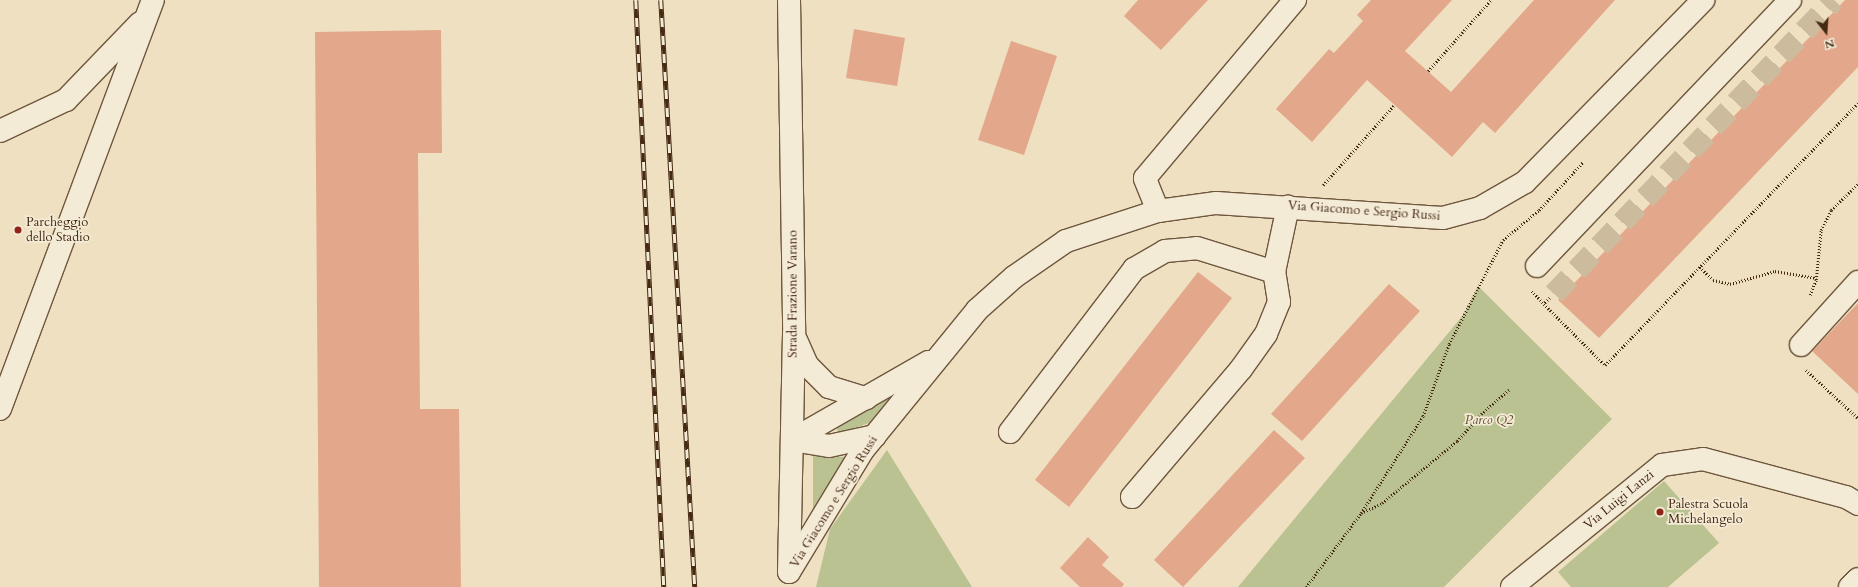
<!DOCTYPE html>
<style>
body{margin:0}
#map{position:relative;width:1858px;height:587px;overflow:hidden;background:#eee0c0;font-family:Cardo,serif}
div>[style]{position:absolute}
.green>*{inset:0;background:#bac291}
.building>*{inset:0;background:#e3a88b}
.minor-tunnel>*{height:22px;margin-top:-11px;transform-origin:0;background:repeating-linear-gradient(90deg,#ccbb9d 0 22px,transparent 0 33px)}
.path>*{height:2.5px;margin-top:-1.25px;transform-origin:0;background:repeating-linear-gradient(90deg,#452912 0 1px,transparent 0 3px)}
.roads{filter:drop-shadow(1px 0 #6f573e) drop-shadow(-1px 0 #6f573e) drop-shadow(0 1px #6f573e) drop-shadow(0 -1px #6f573e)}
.minor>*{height:22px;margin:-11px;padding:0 11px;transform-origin:11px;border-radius:11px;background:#f4ebd6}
.rail>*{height:4.5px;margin-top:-2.25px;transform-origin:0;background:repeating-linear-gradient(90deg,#f4ebd6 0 9px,#452912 0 18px);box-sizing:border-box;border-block:1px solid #452912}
.dots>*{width:11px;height:11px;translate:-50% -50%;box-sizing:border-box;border:2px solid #f4ebd6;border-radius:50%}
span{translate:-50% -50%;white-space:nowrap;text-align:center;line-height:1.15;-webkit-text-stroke:3.5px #f4ebd6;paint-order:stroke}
.street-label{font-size:13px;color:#452912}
.poi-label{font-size:13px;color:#452912}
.left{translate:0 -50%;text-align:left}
.park-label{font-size:13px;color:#624f32;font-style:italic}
.north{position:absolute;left:1806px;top:12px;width:40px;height:40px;-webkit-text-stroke:3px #f4ebd6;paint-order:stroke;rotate:163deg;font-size:11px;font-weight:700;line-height:16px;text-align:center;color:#452912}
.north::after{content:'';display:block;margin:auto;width:14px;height:18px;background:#452912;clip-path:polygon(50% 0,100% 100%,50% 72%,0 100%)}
</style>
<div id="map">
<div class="green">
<i style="clip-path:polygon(1478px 286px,1612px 419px,1444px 587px,1238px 587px,1464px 314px)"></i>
<i style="clip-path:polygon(904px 386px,872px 422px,838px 434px,837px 426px)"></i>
<i style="clip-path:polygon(887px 450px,972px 587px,816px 587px,830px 529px)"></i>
<i style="clip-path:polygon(813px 455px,845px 457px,813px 510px)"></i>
<i style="clip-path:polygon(1664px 481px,1719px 543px,1668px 587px,1571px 587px,1558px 572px)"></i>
</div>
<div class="building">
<i style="clip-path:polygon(1138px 0,1208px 0,1161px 50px,1124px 16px)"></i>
<i style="clip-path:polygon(1371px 0,1452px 0,1405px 51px,1451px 92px,1534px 0,1615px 0,1495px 133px,1483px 122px,1452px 157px,1367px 80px,1312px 142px,1276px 109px,1329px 49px,1334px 53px,1363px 21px,1357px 15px)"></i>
<i style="clip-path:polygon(1845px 0,1858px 0,1858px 67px,1599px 338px,1558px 300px)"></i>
<i style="clip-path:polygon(854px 29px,905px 38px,897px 86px,846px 78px)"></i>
<i style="clip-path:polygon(441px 30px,442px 153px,418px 153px,420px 409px,459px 409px,461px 587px,319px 587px,315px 32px)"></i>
<i style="clip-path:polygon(1011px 41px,1057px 56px,1024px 155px,978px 140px)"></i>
<i style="clip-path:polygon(1198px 272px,1232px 298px,1069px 507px,1035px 480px)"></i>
<i style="clip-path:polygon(1389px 284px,1420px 311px,1302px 441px,1271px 414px)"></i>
<i style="clip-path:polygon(1858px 303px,1858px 394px,1812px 351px)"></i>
<i style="clip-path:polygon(1274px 430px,1305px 458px,1183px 587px,1154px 560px)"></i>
<i style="clip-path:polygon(1088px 537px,1109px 557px,1102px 565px,1124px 584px,1122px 587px,1080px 587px,1060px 568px)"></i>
</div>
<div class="minor-tunnel">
<i style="left:1554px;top:294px;width:406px;rotate:-46.4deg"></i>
</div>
<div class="path">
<i style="left:1428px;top:71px;width:95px;rotate:-48.4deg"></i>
<i style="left:1323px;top:185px;width:107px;rotate:-48.4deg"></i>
<i style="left:1700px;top:267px;width:18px;rotate:45deg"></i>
<i style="left:1713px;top:280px;width:17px;rotate:13deg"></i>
<i style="left:1730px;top:284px;width:47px;rotate:-16.1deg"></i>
<i style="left:1775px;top:271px;width:42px;rotate:9.7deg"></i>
<i style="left:1532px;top:291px;width:18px;rotate:47deg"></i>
<i style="left:1810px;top:295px;width:16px;rotate:-68deg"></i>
<i style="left:1816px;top:280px;width:50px;rotate:-84.3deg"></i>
<i style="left:1821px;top:230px;width:22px;rotate:-63deg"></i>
<i style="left:1831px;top:210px;width:37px;rotate:-44deg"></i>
<i style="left:1550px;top:298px;width:8px;rotate:135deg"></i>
<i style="left:1544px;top:304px;width:86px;rotate:45deg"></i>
<i style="left:1605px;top:365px;width:364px;rotate:-46deg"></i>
<i style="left:1806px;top:370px;width:71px;rotate:42.7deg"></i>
<i style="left:1361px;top:513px;width:23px;rotate:-25deg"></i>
<i style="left:1382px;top:503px;width:97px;rotate:-39.6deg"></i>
<i style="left:1457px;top:441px;width:36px;rotate:-48deg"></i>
<i style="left:1481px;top:414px;width:37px;rotate:-41deg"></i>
<i style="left:1306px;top:587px;width:92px;rotate:-53.4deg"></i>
<i style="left:1361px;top:513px;width:115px;rotate:-57.4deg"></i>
<i style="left:1423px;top:416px;width:77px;rotate:-70.1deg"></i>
<i style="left:1449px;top:344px;width:117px;rotate:-62.6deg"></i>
<i style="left:1503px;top:240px;width:47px;rotate:-39.8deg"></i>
<i style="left:1539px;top:210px;width:65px;rotate:-47.5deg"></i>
</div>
<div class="roads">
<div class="minor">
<i style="left:789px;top:0;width:334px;rotate:89.1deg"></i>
<i style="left:794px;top:334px;width:238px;rotate:91.2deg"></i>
<i style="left:0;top:131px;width:73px;rotate:-25.2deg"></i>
<i style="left:66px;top:100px;width:107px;rotate:-46.1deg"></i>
<i style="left:1158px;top:211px;width:35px;rotate:-112deg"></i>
<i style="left:1145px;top:178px;width:233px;rotate:-49.9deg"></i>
<i style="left:1537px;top:266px;width:367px;rotate:-46.4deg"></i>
<i style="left:796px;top:340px;width:27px;rotate:66deg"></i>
<i style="left:807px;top:365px;width:31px;rotate:45deg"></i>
<i style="left:829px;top:387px;width:39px;rotate:17deg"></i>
<i style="left:1801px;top:345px;width:85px;rotate:-47.9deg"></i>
<i style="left:0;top:409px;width:437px;rotate:-69.5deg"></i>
<i style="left:1010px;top:432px;width:205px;rotate:-52.7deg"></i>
<i style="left:1134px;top:269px;width:36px;rotate:-30deg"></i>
<i style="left:1165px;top:251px;width:32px;rotate:-5deg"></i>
<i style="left:1197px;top:248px;width:81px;rotate:17.3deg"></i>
<i style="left:792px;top:440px;width:157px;rotate:-29.8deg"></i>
<i style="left:792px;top:440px;width:37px;rotate:9deg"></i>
<i style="left:829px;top:446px;width:47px;rotate:-12.3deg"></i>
<i style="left:1132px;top:497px;width:168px;rotate:-49.6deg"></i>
<i style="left:1241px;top:369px;width:43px;rotate:-54.5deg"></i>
<i style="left:1266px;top:334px;width:35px;rotate:-68deg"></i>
<i style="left:1279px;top:302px;width:30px;rotate:-99deg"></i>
<i style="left:1274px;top:272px;width:67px;rotate:-78deg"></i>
<i style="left:789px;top:572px;width:143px;rotate:-58.8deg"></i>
<i style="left:863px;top:450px;width:181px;rotate:-50.8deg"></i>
<i style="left:977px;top:310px;width:50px;rotate:-41.7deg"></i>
<i style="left:1014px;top:277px;width:63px;rotate:-34.7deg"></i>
<i style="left:1066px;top:241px;width:97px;rotate:-18.1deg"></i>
<i style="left:1158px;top:211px;width:59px;rotate:-7.9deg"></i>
<i style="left:1216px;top:203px;width:227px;rotate:3.8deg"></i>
<i style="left:1443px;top:218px;width:38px;rotate:-15deg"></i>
<i style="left:1480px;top:208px;width:52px;rotate:-30deg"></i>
<i style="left:1525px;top:182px;width:255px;rotate:-45.6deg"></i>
<i style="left:1512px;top:587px;width:193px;rotate:-39.1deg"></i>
<i style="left:1662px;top:465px;width:41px;rotate:-8.3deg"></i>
<i style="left:1703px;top:459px;width:148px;rotate:14.9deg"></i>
<i style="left:1846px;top:497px;width:14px;rotate:30deg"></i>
<i style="left:1850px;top:587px;width:11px;rotate:-45deg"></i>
</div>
</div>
<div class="rail">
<i style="left:636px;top:0;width:588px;rotate:87.27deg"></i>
<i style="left:661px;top:0;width:588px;rotate:86.69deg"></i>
</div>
<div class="dots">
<i style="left:18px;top:230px;background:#8f2418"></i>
<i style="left:1660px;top:512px;background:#8f2418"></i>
</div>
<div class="street-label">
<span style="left:1364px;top:211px;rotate:4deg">Via Giacomo e Sergio Russi</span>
<span style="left:793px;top:294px;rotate:-90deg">Strada Frazione Varano</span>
<span style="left:1619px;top:500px;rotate:-39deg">Via Luigi Lanzi</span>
<span style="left:834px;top:502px;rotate:-58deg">Via Giacomo e Sergio Russi</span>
</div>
<div class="poi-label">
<span class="left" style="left:26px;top:230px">Parcheggio<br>dello Stadio</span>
<span class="left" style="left:1668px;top:512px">Palestra Scuola<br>Michelangelo</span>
</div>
<div class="park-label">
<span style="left:1489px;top:420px">Parco Q2</span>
</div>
<div class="north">N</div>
</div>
